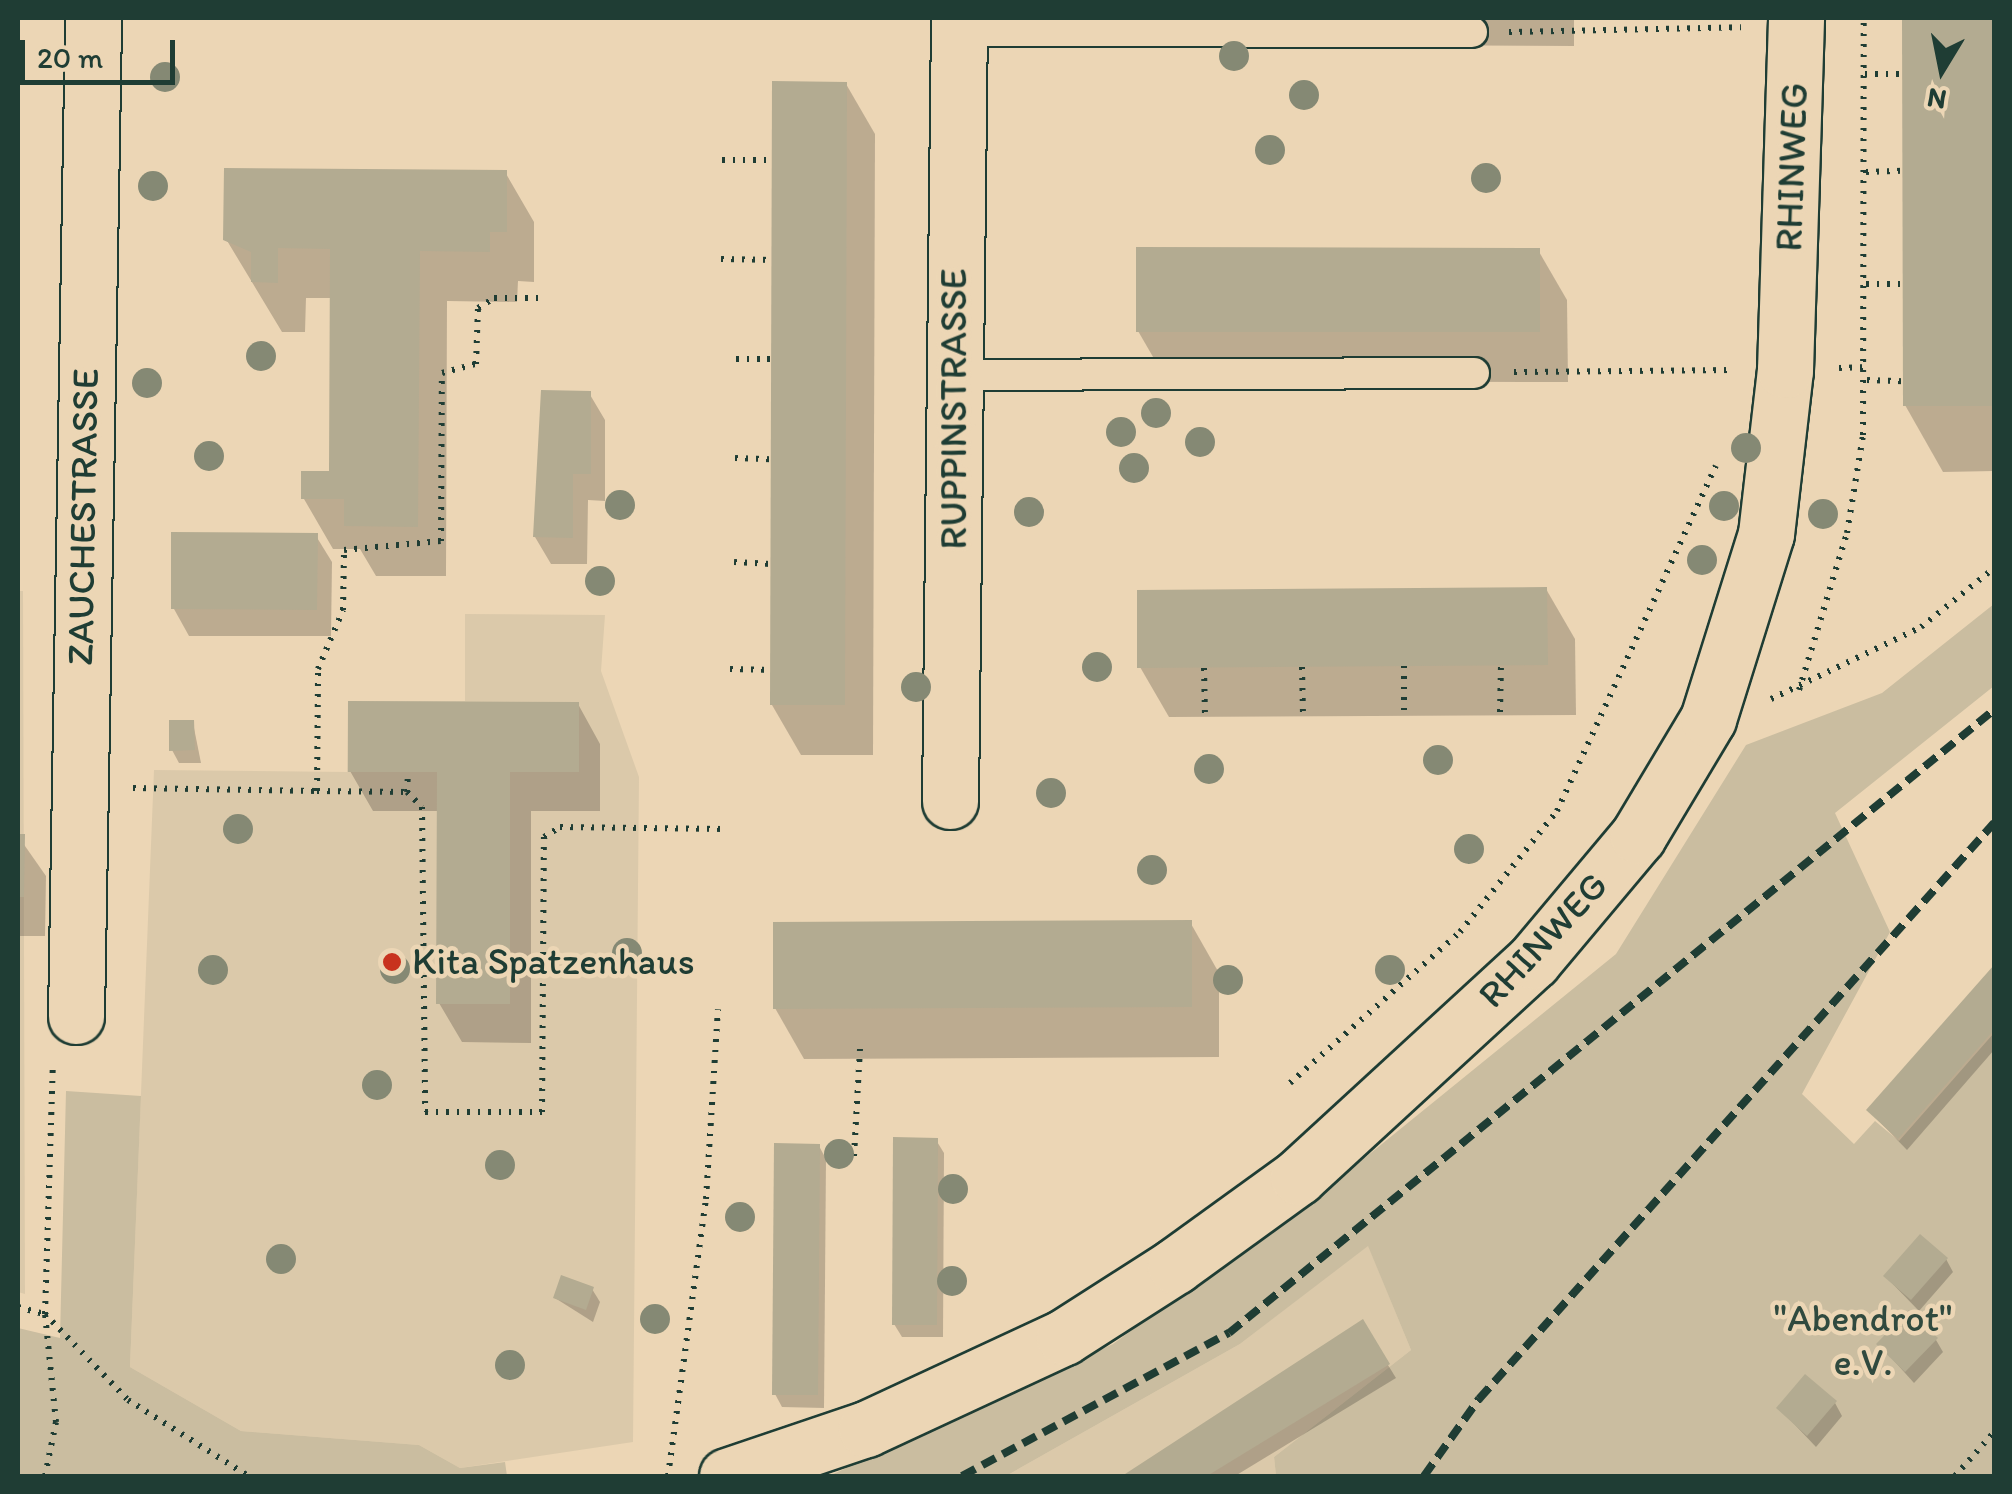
<!DOCTYPE html>
<style>
body{margin:0}
#map{position:relative;width:2012px;height:1494px;overflow:hidden;background:#ecd6b5;font-family:Itim,sans-serif}
div>[style]{position:absolute}
.built>*{inset:0;background:#dbc9aa}
.green>*{inset:0;background:#cabda0}
.shadow>*{inset:0;background:#0003}
.building>*{inset:0;background:#b3ab91}
.path>*{height:6px;margin-top:-3px;transform-origin:0;background:repeating-linear-gradient(90deg,#1f3d34 0 2.5px,transparent 0 10.5px)}
.roads{filter:drop-shadow(2px 0 #1f3d34) drop-shadow(-2px 0 #1f3d34) drop-shadow(0 2px #1f3d34) drop-shadow(0 -2px #1f3d34)}
.service>*{height:30px;margin:-15px;padding:0 15px;transform-origin:15px;border-radius:15px;background:#ecd6b5}
.minor>*{height:55px;margin:-27.5px;padding:0 27.5px;transform-origin:27.5px;border-radius:27.5px;background:#ecd6b5}
.rail>*{height:8px;margin-top:-4px;transform-origin:0;background:repeating-linear-gradient(90deg,#1f3d34 0 15px,transparent 0 23px)}
.trees>*{width:30px;height:30px;margin:-15px;border-radius:50%;background:#858974}
.dots>*{width:28px;height:28px;translate:-50% -50%;box-sizing:border-box;border:5px solid #ecd6b5;border-radius:50%}
span{translate:-50% -50%;white-space:nowrap;text-align:center;line-height:1.15;-webkit-text-stroke:9px #ecd6b5;paint-order:stroke}
.street-label{font-size:38px;color:#1f3d34}
.poi-label{font-size:38px;color:#1f3d34}
.left{translate:0 -50%;text-align:left}
.park-label{font-size:38px;color:#304a3f}
.frame{position:absolute;inset:0;border:20px solid #1f3d34;pointer-events:none}
.north{position:absolute;left:1892px;top:20px;width:100px;height:100px;-webkit-text-stroke:8px #ecd6b5;paint-order:stroke;rotate:190deg;font-size:28px;font-weight:700;line-height:40px;text-align:center;color:#1f3d34}
.north::after{content:'';display:block;margin:auto;width:35px;height:45px;background:#1f3d34;clip-path:polygon(50% 0,100% 100%,50% 72%,0 100%)}
.scale{position:absolute;left:20px;top:40px;width:155px;height:45px;box-sizing:border-box;border:5px solid #1f3d34;border-top:0;padding-left:12px;font-size:30px;line-height:35px;white-space:nowrap;color:#1f3d34;-webkit-text-stroke:8px #ecd6b5;paint-order:stroke}
</style>
<div id="map">
<div class="built">
<i style="clip-path:polygon(18px 591px,23px 591px,25px 1294px,18px 1292px)"></i>
<i style="clip-path:polygon(465px 614px,605px 615px,601px 671px,639px 777px,633px 1442px,460px 1468px,419px 1445px,241px 1431px,130px 1367px,154px 770px,347px 772px,348px 701px,465px 701px)"></i>
<i style="clip-path:polygon(1368px 1245px,1411px 1350px,1274px 1457px,1276px 1476px,1006px 1476px,1240px 1344px)"></i>
</div>
<div class="green">
<i style="clip-path:polygon(1994px 604px,1994px 686px,1835px 813px,1890px 932px,1802px 1094px,1854px 1144px,1875px 1121px,1899px 1141px,1994px 1033px,1994px 1476px,1276px 1476px,1274px 1457px,1411px 1350px,1368px 1246px,1240px 1344px,1006px 1476px,829px 1476px,1113px 1344px,1340px 1178px,1616px 954px,1746px 745px,1882px 693px)"></i>
<i style="clip-path:polygon(66px 1091px,141px 1096px,130px 1367px,241px 1431px,419px 1445px,460px 1468px,505px 1462px,507px 1476px,18px 1476px,18px 1328px,60px 1338px)"></i>
</div>
<div class="shadow">
<i style="clip-path:polygon(1149px 18px,1574px 18px,1574px 46px,1164px 44px)"></i>
<i style="clip-path:polygon(1904px 18px,1994px 18px,1994px 471px,1943px 472px,1905px 405px)"></i>
<i style="clip-path:polygon(846px 84px,875px 134px,873px 755px,801px 755px,772px 705px)"></i>
<i style="clip-path:polygon(505px 172px,534px 222px,534px 282px,518px 281px,517px 302px,447px 301px,446px 576px,376px 576px,360px 549px,333px 549px,304px 499px,331px 474px,332px 298px,306px 298px,305px 332px,282px 332px,226px 239px)"></i>
<i style="clip-path:polygon(1538px 250px,1567px 300px,1568px 382px,1167px 381px,1138px 331px)"></i>
<i style="clip-path:polygon(589px 393px,605px 420px,605px 501px,588px 500px,587px 564px,551px 564px,535px 537px)"></i>
<i style="clip-path:polygon(316px 536px,332px 562px,331px 636px,189px 636px,174px 609px)"></i>
<i style="clip-path:polygon(1546px 589px,1575px 639px,1576px 715px,1169px 717px,1140px 667px)"></i>
<i style="clip-path:polygon(578px 704px,600px 744px,600px 811px,531px 811px,531px 1043px,462px 1042px,439px 1003px,439px 811px,373px 811px,350px 771px)"></i>
<i style="clip-path:polygon(193px 723px,201px 763px,179px 763px,172px 750px)"></i>
<i style="clip-path:polygon(18px 836px,46px 876px,45px 936px,18px 936px)"></i>
<i style="clip-path:polygon(1190px 922px,1219px 973px,1219px 1057px,804px 1059px,775px 1008px)"></i>
<i style="clip-path:polygon(1994px 968px,1994px 1050px,1907px 1150px,1869px 1111px)"></i>
<i style="clip-path:polygon(936px 1140px,944px 1153px,943px 1337px,902px 1337px,894px 1324px)"></i>
<i style="clip-path:polygon(819px 1146px,826px 1159px,824px 1408px,782px 1407px,775px 1394px)"></i>
<i style="clip-path:polygon(1946px 1259px,1953px 1272px,1919px 1311px,1886px 1277px)"></i>
<i style="clip-path:polygon(592px 1289px,600px 1302px,593px 1322px,555px 1298px)"></i>
<i style="clip-path:polygon(1362px 1323px,1396px 1378px,1235px 1476px,1127px 1476px)"></i>
<i style="clip-path:polygon(1936px 1340px,1943px 1352px,1914px 1383px,1879px 1344px)"></i>
<i style="clip-path:polygon(1835px 1403px,1842px 1416px,1816px 1447px,1779px 1408px)"></i>
</div>
<div class="building">
<i style="clip-path:polygon(1902px 18px,1994px 18px,1994px 406px,1903px 406px)"></i>
<i style="clip-path:polygon(772px 81px,847px 82px,845px 705px,770px 705px)"></i>
<i style="clip-path:polygon(224px 168px,507px 170px,507px 232px,490px 232px,490px 252px,420px 251px,418px 527px,344px 526px,344px 499px,301px 499px,301px 471px,329px 471px,330px 249px,278px 248px,278px 283px,251px 282px,251px 252px,223px 240px)"></i>
<i style="clip-path:polygon(1136px 247px,1540px 248px,1540px 332px,1136px 332px)"></i>
<i style="clip-path:polygon(541px 390px,591px 391px,591px 474px,573px 474px,573px 538px,533px 537px)"></i>
<i style="clip-path:polygon(171px 532px,318px 533px,317px 610px,171px 609px)"></i>
<i style="clip-path:polygon(1547px 587px,1548px 665px,1137px 668px,1137px 590px)"></i>
<i style="clip-path:polygon(348px 701px,579px 702px,579px 772px,510px 772px,510px 1004px,436px 1004px,437px 772px,348px 772px)"></i>
<i style="clip-path:polygon(169px 720px,194px 720px,195px 750px,169px 751px)"></i>
<i style="clip-path:polygon(18px 834px,25px 834px,24px 897px,18px 897px)"></i>
<i style="clip-path:polygon(1192px 920px,1192px 1007px,773px 1009px,773px 922px)"></i>
<i style="clip-path:polygon(1994px 965px,1994px 1030px,1898px 1139px,1866px 1110px)"></i>
<i style="clip-path:polygon(893px 1137px,938px 1138px,937px 1325px,892px 1325px)"></i>
<i style="clip-path:polygon(774px 1143px,820px 1144px,818px 1395px,772px 1395px)"></i>
<i style="clip-path:polygon(1920px 1234px,1948px 1258px,1911px 1300px,1883px 1276px)"></i>
<i style="clip-path:polygon(561px 1275px,594px 1287px,586px 1310px,553px 1298px)"></i>
<i style="clip-path:polygon(1909px 1310px,1938px 1338px,1905px 1372px,1876px 1344px)"></i>
<i style="clip-path:polygon(1363px 1319px,1390px 1364px,1207px 1476px,1122px 1476px)"></i>
<i style="clip-path:polygon(1805px 1374px,1837px 1401px,1807px 1436px,1776px 1408px)"></i>
</div>
<div class="path">
<i style="left:1509px;top:32px;width:232px;rotate:-1.2deg"></i>
<i style="left:1865px;top:74px;width:37px"></i>
<i style="left:722px;top:160px;width:50px"></i>
<i style="left:1866px;top:172px;width:36px;rotate:-2deg"></i>
<i style="left:721px;top:259px;width:50px;rotate:1.1deg"></i>
<i style="left:1866px;top:284px;width:37px"></i>
<i style="left:736px;top:359px;width:35px"></i>
<i style="left:1839px;top:368px;width:28px;rotate:-2deg"></i>
<i style="left:1514px;top:372px;width:218px;rotate:-0.5deg"></i>
<i style="left:1867px;top:380px;width:36px;rotate:2deg"></i>
<i style="left:735px;top:458px;width:36px;rotate:2deg"></i>
<i style="left:734px;top:562px;width:36px;rotate:3deg"></i>
<i style="left:1404px;top:666px;width:47px;rotate:90deg"></i>
<i style="left:1302px;top:667px;width:47px;rotate:88.8deg"></i>
<i style="left:1204px;top:668px;width:47px;rotate:88.8deg"></i>
<i style="left:730px;top:669px;width:40px;rotate:1.4deg"></i>
<i style="left:1799px;top:690px;width:164px;rotate:-73deg"></i>
<i style="left:1847px;top:533px;width:99px;rotate:-80.7deg"></i>
<i style="left:1863px;top:435px;width:417px;rotate:-89.9deg"></i>
<i style="left:1771px;top:699px;width:166px;rotate:-25.6deg"></i>
<i style="left:1921px;top:627px;width:94px;rotate:-38.9deg"></i>
<i style="left:1500px;top:712px;width:46px;rotate:-88.8deg"></i>
<i style="left:133px;top:788px;width:184px;rotate:0.9deg"></i>
<i style="left:317px;top:791px;width:122px;rotate:-89.5deg"></i>
<i style="left:318px;top:669px;width:64px;rotate:-67deg"></i>
<i style="left:343px;top:610px;width:60px;rotate:-89deg"></i>
<i style="left:344px;top:550px;width:97px;rotate:-5.3deg"></i>
<i style="left:441px;top:541px;width:168px;rotate:-89.7deg"></i>
<i style="left:442px;top:373px;width:35px;rotate:-15deg"></i>
<i style="left:476px;top:364px;width:56px;rotate:-88deg"></i>
<i style="left:478px;top:308px;width:19px;rotate:-32deg"></i>
<i style="left:494px;top:298px;width:46px"></i>
<i style="left:317px;top:791px;width:90px;rotate:0.6deg"></i>
<i style="left:407px;top:792px;width:21px;rotate:45deg"></i>
<i style="left:422px;top:807px;width:305px;rotate:89.4deg"></i>
<i style="left:425px;top:1112px;width:117px"></i>
<i style="left:542px;top:1112px;width:275px;rotate:-89.6deg"></i>
<i style="left:544px;top:837px;width:19px;rotate:-32deg"></i>
<i style="left:560px;top:827px;width:164px;rotate:0.7deg"></i>
<i style="left:407px;top:792px;width:20px;rotate:-87deg"></i>
<i style="left:1290px;top:1083px;width:227px;rotate:-41.6deg"></i>
<i style="left:1460px;top:932px;width:155px;rotate:-51.3deg"></i>
<i style="left:1557px;top:811px;width:380px;rotate:-65.3deg"></i>
<i style="left:854px;top:1156px;width:109px;rotate:-86.8deg"></i>
<i style="left:18px;top:1307px;width:28px;rotate:15deg"></i>
<i style="left:45px;top:1314px;width:120px;rotate:46deg"></i>
<i style="left:128px;top:1400px;width:142px;rotate:32.3deg"></i>
<i style="left:45px;top:1476px;width:55px;rotate:-78.5deg"></i>
<i style="left:56px;top:1422px;width:109px;rotate:-95.8deg"></i>
<i style="left:45px;top:1314px;width:249px;rotate:-88.2deg"></i>
<i style="left:668px;top:1476px;width:280px;rotate:-82.2deg"></i>
<i style="left:706px;top:1199px;width:190px;rotate:-86.4deg"></i>
<i style="left:1955px;top:1476px;width:59px;rotate:-48.4deg"></i>
</div>
<div class="roads">
<div class="service">
<i style="left:958px;top:31px;width:514px;rotate:0.11deg"></i>
<i style="left:954px;top:375px;width:520px;rotate:-0.22deg"></i>
</div>
<div class="minor">
<i style="left:950px;top:801px;width:783px;rotate:-89.34deg"></i>
<i style="left:76px;top:1016px;width:998px;rotate:-89.02deg"></i>
<i style="left:727px;top:1476px;width:147px;rotate:-18.7deg"></i>
<i style="left:866px;top:1429px;width:218px;rotate:-24.9deg"></i>
<i style="left:1064px;top:1337px;width:132px;rotate:-32.6deg"></i>
<i style="left:1175px;top:1266px;width:152px;rotate:-35.9deg"></i>
<i style="left:1298px;top:1177px;width:319px;rotate:-42.6deg"></i>
<i style="left:1533px;top:961px;width:163px;rotate:-50deg"></i>
<i style="left:1638px;top:836px;width:136px;rotate:-59.1deg"></i>
<i style="left:1708px;top:719px;width:194px;rotate:-72.6deg"></i>
<i style="left:1766px;top:534px;width:165px;rotate:-83.4deg"></i>
<i style="left:1785px;top:370px;width:352px;rotate:-88.2deg"></i>
</div>
</div>
<div class="rail">
<i style="left:962px;top:1476px;width:303px;rotate:-28.2deg"></i>
<i style="left:1229px;top:1333px;width:987px;rotate:-39.16deg"></i>
<i style="left:1424px;top:1476px;width:95px;rotate:-54.5deg"></i>
<i style="left:1479px;top:1399px;width:773px;rotate:-48.2deg"></i>
</div>
<div class="trees">
<i style="left:1234px;top:56px"></i>
<i style="left:165px;top:77px"></i>
<i style="left:1304px;top:95px"></i>
<i style="left:1270px;top:150px"></i>
<i style="left:1486px;top:178px"></i>
<i style="left:153px;top:186px"></i>
<i style="left:261px;top:356px"></i>
<i style="left:147px;top:383px"></i>
<i style="left:1156px;top:413px"></i>
<i style="left:1121px;top:432px"></i>
<i style="left:1200px;top:442px"></i>
<i style="left:1746px;top:448px"></i>
<i style="left:209px;top:456px"></i>
<i style="left:1134px;top:468px"></i>
<i style="left:620px;top:505px"></i>
<i style="left:1724px;top:506px"></i>
<i style="left:1029px;top:512px"></i>
<i style="left:1823px;top:514px"></i>
<i style="left:1702px;top:560px"></i>
<i style="left:600px;top:581px"></i>
<i style="left:1097px;top:667px"></i>
<i style="left:916px;top:687px"></i>
<i style="left:1438px;top:760px"></i>
<i style="left:1209px;top:769px"></i>
<i style="left:1051px;top:793px"></i>
<i style="left:238px;top:829px"></i>
<i style="left:1469px;top:849px"></i>
<i style="left:1152px;top:870px"></i>
<i style="left:627px;top:953px"></i>
<i style="left:395px;top:969px"></i>
<i style="left:213px;top:970px"></i>
<i style="left:1390px;top:970px"></i>
<i style="left:1228px;top:980px"></i>
<i style="left:377px;top:1085px"></i>
<i style="left:839px;top:1154px"></i>
<i style="left:500px;top:1165px"></i>
<i style="left:953px;top:1189px"></i>
<i style="left:740px;top:1217px"></i>
<i style="left:281px;top:1259px"></i>
<i style="left:952px;top:1281px"></i>
<i style="left:655px;top:1319px"></i>
<i style="left:510px;top:1365px"></i>
</div>
<div class="dots">
<i style="left:392px;top:962px;background:#c8321e"></i>
</div>
<div class="street-label">
<span style="left:1792px;top:167px;rotate:-88deg">RHINWEG</span>
<span style="left:954px;top:409px;rotate:-90deg">RUPPINSTRASSE</span>
<span style="left:83px;top:517px;rotate:-89deg">ZAUCHESTRASSE</span>
<span style="left:1543px;top:940px;rotate:-47deg">RHINWEG</span>
</div>
<div class="poi-label">
<span class="left" style="left:412px;top:962px">Kita Spatzenhaus</span>
</div>
<div class="park-label">
<span style="left:1863px;top:1341px">"Abendrot"<br>e.V.</span>
</div>
<div class="frame"></div>
<div class="north">N</div>
<div class="scale">20 m</div>
</div>
